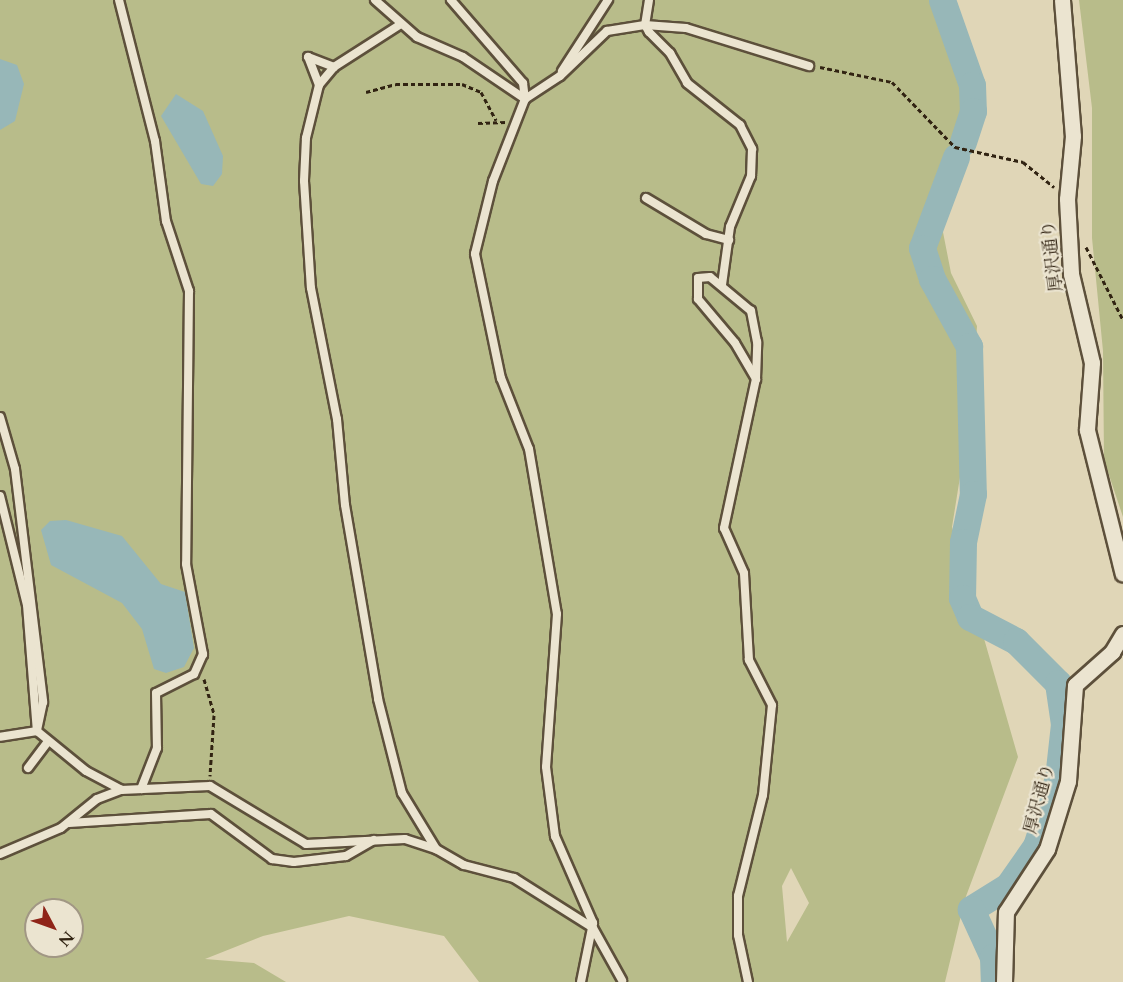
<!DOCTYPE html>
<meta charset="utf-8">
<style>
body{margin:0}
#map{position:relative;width:1123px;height:982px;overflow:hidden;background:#e0d6b7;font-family:Cardo,"Noto Serif JP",serif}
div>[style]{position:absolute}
.green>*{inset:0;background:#b8bc8a}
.water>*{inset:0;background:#97b7b8}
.river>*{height:27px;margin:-13.5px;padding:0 13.5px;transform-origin:13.5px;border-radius:13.5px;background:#97b7b8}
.path>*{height:3px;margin-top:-1.5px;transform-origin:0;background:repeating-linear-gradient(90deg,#312312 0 4.5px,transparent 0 7.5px)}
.roads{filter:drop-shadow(2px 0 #5d503b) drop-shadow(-2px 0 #5d503b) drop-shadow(0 2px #5d503b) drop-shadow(0 -2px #5d503b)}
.service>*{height:8px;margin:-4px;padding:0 4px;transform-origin:4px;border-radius:4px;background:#ebe4d0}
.minor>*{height:15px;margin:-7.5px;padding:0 7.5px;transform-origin:7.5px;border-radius:7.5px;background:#ebe4d0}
span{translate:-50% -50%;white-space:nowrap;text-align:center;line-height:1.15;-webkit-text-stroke:4.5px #ebe4d0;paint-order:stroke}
.street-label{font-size:18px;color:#312312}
.north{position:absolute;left:24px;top:898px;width:60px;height:60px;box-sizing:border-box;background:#ebe4d0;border:2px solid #a19784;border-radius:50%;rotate:131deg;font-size:16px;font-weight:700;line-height:24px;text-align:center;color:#312312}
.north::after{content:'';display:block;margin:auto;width:21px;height:27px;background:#8f2418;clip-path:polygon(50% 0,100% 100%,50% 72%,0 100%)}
</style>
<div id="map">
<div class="green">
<i style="clip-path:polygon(evenodd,0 0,947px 0,974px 73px,965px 164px,942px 227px,951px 273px,977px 326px,972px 402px,952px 527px,1018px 757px,965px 899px,945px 982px,479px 982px,444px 936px,349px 916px,263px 936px,205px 959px,254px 963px,286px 982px,0 982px,0 0,791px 868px,809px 903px,787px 942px,782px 886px,791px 868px,0 0,36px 910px,72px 910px,72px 946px,36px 946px,36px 910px)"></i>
<i style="clip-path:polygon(1079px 0,1123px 0,1123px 517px,1104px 460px,1103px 351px,1092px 238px,1092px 108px)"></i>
</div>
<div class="water">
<i style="clip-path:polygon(0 59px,17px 65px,24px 84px,15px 121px,0 130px)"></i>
<i style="clip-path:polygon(176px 94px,203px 111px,223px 156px,222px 174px,213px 186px,201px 184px,161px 116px)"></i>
<i style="clip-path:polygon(66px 520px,122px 536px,161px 584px,185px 592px,194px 648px,184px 667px,166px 673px,154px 669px,142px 629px,122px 603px,51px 565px,41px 530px,50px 521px)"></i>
</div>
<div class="river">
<i style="left:942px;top:0;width:90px;rotate:70.6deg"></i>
<i style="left:972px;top:85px;width:26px;rotate:88deg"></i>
<i style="left:973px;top:111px;width:33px;rotate:108deg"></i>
<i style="left:956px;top:157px;width:97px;rotate:110.5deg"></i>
<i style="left:922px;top:248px;width:33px;rotate:72deg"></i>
<i style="left:932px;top:279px;width:77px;rotate:61.1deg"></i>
<i style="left:969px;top:346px;width:148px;rotate:88.5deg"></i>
<i style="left:973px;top:494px;width:49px;rotate:101.8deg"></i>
<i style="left:963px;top:542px;width:56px;rotate:91deg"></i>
<i style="left:962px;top:598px;width:21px;rotate:67deg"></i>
<i style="left:970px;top:617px;width:52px;rotate:27.6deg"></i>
<i style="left:1016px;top:641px;width:59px;rotate:45deg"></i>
<i style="left:1058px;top:683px;width:41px;rotate:81.7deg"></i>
<i style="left:1064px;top:724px;width:54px;rotate:96.3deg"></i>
<i style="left:1058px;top:778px;width:71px;rotate:107.9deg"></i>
<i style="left:1036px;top:846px;width:49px;rotate:125deg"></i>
<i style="left:1008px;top:886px;width:44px;rotate:148.1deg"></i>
<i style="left:971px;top:909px;width:53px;rotate:65.4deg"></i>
<i style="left:993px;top:957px;width:25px;rotate:88deg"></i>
</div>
<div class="path">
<i style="left:820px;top:67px;width:74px;rotate:11.8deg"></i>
<i style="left:892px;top:82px;width:91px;rotate:45.9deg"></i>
<i style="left:955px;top:147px;width:70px;rotate:12.4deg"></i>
<i style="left:1023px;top:162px;width:40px;rotate:39deg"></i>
<i style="left:366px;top:92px;width:31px;rotate:-15deg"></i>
<i style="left:396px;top:84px;width:66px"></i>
<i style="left:462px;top:84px;width:21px;rotate:23deg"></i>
<i style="left:481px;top:92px;width:32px;rotate:62deg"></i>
<i style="left:478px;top:123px;width:28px;rotate:-2deg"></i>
<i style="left:1086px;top:247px;width:82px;rotate:63.1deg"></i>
<i style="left:204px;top:679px;width:37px;rotate:74deg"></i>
<i style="left:214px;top:715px;width:61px;rotate:93.8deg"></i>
</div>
<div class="roads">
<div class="service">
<i style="left:119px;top:0;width:146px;rotate:75.7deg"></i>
<i style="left:155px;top:141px;width:81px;rotate:82.2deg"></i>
<i style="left:166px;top:221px;width:74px;rotate:71.8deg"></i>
<i style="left:189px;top:291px;width:273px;rotate:90.6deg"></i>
<i style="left:186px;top:564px;width:92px;rotate:79.3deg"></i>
<i style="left:203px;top:654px;width:22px;rotate:114deg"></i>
<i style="left:194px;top:674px;width:42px;rotate:153.4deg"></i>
<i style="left:156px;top:693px;width:55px;rotate:89deg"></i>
<i style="left:157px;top:748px;width:44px;rotate:111.3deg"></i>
<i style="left:375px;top:0;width:56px;rotate:41.4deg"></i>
<i style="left:417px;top:37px;width:50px;rotate:23.5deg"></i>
<i style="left:463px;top:57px;width:75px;rotate:34.1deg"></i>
<i style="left:525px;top:99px;width:42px;rotate:-33.3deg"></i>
<i style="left:560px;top:76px;width:65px;rotate:-43.8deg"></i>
<i style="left:607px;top:31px;width:38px;rotate:-9deg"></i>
<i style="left:645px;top:25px;width:41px;rotate:4.2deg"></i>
<i style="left:686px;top:28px;width:129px;rotate:17.2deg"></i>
<i style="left:451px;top:0;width:110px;rotate:49.1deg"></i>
<i style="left:523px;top:83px;width:16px;rotate:83deg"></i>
<i style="left:525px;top:99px;width:88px;rotate:111.3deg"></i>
<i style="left:493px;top:181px;width:75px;rotate:103.9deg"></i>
<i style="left:475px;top:254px;width:127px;rotate:78.2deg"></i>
<i style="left:501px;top:378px;width:76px;rotate:68.5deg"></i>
<i style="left:529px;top:449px;width:167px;rotate:80.4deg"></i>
<i style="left:557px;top:614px;width:153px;rotate:94.1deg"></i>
<i style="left:546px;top:767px;width:70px;rotate:82.6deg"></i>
<i style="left:555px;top:836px;width:95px;rotate:66.4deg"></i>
<i style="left:593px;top:923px;width:60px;rotate:101.5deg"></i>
<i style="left:649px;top:0;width:25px;rotate:99deg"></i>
<i style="left:645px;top:25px;width:8px;rotate:60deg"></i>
<i style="left:649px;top:32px;width:30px;rotate:45deg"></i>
<i style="left:670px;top:53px;width:34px;rotate:60deg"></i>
<i style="left:687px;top:83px;width:68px;rotate:38.4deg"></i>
<i style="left:740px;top:125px;width:27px;rotate:63deg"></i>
<i style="left:752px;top:149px;width:27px;rotate:92deg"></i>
<i style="left:751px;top:176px;width:55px;rotate:112.4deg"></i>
<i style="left:730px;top:227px;width:59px;rotate:97.9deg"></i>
<i style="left:401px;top:24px;width:80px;rotate:147.3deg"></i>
<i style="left:334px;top:67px;width:23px;rotate:130deg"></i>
<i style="left:319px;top:85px;width:55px;rotate:103.8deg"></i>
<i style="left:306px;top:138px;width:43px;rotate:92.7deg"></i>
<i style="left:304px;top:181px;width:107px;rotate:86.3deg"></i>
<i style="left:311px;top:288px;width:134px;rotate:78.8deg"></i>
<i style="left:337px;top:419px;width:86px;rotate:84.7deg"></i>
<i style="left:345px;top:505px;width:197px;rotate:80.3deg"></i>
<i style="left:378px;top:699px;width:97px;rotate:75.7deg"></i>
<i style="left:402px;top:793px;width:66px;rotate:58.7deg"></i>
<i style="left:436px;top:849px;width:32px;rotate:30deg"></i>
<i style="left:464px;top:865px;width:52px;rotate:14.6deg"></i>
<i style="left:514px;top:878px;width:93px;rotate:32.3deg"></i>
<i style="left:593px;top:928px;width:60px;rotate:60.9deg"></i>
<i style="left:562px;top:71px;width:85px;rotate:-57.1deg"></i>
<i style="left:319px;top:85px;width:30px;rotate:-111deg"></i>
<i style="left:308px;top:57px;width:28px;rotate:21deg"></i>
<i style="left:646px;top:198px;width:70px;rotate:31deg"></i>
<i style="left:706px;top:234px;width:24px;rotate:15deg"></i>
<i style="left:0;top:417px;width:54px;rotate:73.9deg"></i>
<i style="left:15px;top:469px;width:235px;rotate:83.1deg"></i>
<i style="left:43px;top:702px;width:30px;rotate:102deg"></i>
<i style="left:37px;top:731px;width:37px;rotate:171deg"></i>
<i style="left:0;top:496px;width:112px;rotate:76.1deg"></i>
<i style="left:27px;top:605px;width:126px;rotate:85.5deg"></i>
<i style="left:37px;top:731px;width:63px;rotate:39.2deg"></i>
<i style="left:86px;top:771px;width:40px;rotate:28deg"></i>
<i style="left:28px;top:768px;width:31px;rotate:-53deg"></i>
<i style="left:69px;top:823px;width:142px;rotate:-3.6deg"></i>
<i style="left:211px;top:814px;width:76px;rotate:36.4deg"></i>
<i style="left:272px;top:859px;width:22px;rotate:8deg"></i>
<i style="left:294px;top:862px;width:52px;rotate:-6.6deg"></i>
<i style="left:346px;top:856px;width:32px;rotate:-30deg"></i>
<i style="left:0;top:854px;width:66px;rotate:-23.1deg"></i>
<i style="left:61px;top:828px;width:46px;rotate:-38.9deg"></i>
<i style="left:97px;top:799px;width:26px;rotate:-21deg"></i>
<i style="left:121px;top:790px;width:89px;rotate:-2.6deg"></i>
<i style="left:210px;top:786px;width:112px;rotate:31.1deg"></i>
<i style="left:306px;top:844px;width:99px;rotate:-2.9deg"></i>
<i style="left:405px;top:839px;width:32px;rotate:18deg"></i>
<i style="left:748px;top:982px;width:48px;rotate:-102deg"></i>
<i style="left:738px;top:935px;width:39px;rotate:-90deg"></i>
<i style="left:738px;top:896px;width:104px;rotate:-76.1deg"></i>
<i style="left:763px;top:795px;width:90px;rotate:-84.3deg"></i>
<i style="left:772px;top:705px;width:51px;rotate:-117.1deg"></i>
<i style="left:749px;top:660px;width:87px;rotate:-93.3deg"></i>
<i style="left:744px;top:573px;width:49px;rotate:-114deg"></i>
<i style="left:724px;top:528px;width:152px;rotate:-77.9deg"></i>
<i style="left:756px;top:379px;width:37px;rotate:-88deg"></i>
<i style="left:757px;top:342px;width:32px;rotate:-101deg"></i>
<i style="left:751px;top:311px;width:53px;rotate:-140.3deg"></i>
<i style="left:710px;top:277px;width:12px;rotate:175deg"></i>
<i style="left:698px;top:278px;width:21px;rotate:90deg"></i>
<i style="left:698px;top:299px;width:57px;rotate:49.9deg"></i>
<i style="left:735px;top:343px;width:42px;rotate:59.7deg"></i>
</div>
<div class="minor">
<i style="left:1062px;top:0;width:136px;rotate:85.4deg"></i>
<i style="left:1073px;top:136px;width:63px;rotate:95.4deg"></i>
<i style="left:1067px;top:199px;width:75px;rotate:86.9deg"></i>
<i style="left:1071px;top:274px;width:91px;rotate:76.7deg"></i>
<i style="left:1092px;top:363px;width:67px;rotate:94.3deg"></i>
<i style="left:1087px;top:430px;width:148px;rotate:76deg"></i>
<i style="left:1004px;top:982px;width:70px;rotate:-88.4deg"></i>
<i style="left:1006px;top:912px;width:75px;rotate:-56.9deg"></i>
<i style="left:1047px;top:849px;width:71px;rotate:-72.8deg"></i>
<i style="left:1068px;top:781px;width:96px;rotate:-85.8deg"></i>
<i style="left:1075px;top:685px;width:50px;rotate:-41.7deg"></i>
<i style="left:1112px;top:652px;width:21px;rotate:-59deg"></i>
</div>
</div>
<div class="street-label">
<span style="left:1053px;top:256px;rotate:-97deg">厚沢通り</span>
<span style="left:1040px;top:799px;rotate:-75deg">厚沢通り</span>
</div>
<div class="north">N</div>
</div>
